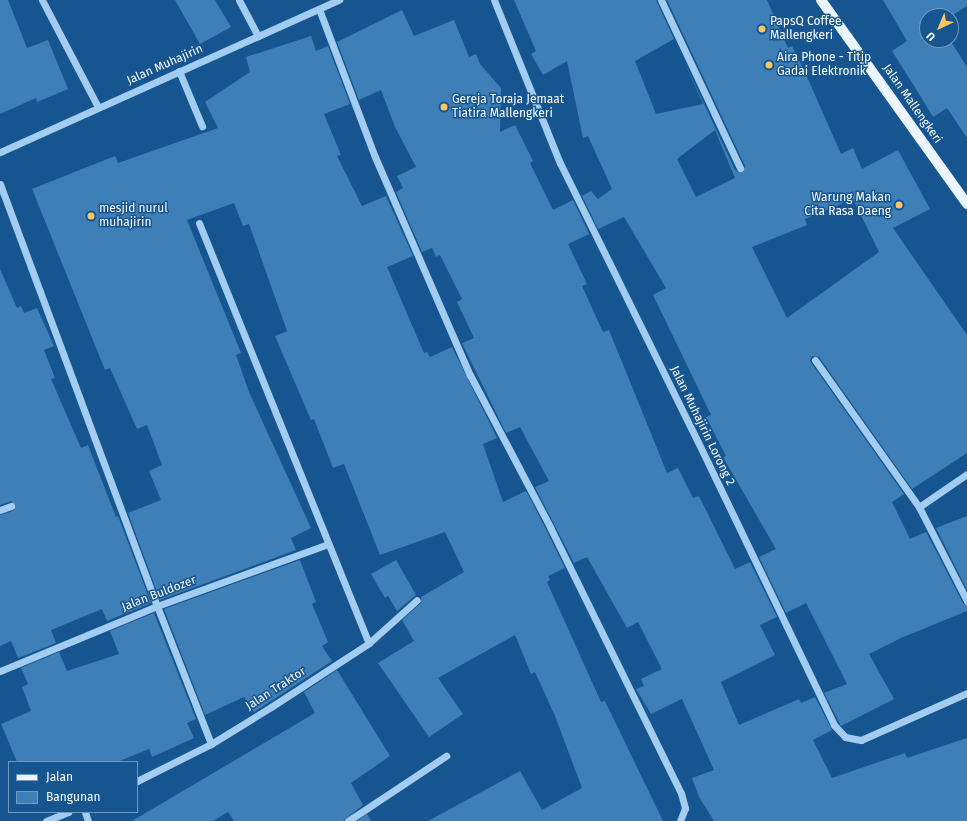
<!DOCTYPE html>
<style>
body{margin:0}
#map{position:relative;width:967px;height:821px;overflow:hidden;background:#165590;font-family:"Fira Sans",sans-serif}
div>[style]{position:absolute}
.building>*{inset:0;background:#3e7fb8}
.minor>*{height:7px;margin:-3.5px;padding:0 3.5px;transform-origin:3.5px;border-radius:3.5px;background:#a2ccf0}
.major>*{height:10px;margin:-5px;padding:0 5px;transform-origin:5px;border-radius:5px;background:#ebf5ff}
.dots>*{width:11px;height:11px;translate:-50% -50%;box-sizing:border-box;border:2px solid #165590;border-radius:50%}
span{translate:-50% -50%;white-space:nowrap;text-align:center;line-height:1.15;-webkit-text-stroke:3px #165590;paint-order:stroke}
.poi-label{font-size:12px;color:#fff}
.left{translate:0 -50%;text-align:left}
.right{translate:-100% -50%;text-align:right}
.street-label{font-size:12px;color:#fff}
.legend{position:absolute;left:8px;top:761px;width:130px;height:52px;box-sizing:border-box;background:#165590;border:1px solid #7399bc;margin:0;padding:5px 7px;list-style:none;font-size:12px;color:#fff}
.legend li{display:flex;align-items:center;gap:8px;height:20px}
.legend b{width:20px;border:1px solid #7399bc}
.north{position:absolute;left:919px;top:8px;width:40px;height:40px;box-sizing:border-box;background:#165590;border:1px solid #7399bc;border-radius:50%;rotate:224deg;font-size:11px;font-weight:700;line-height:16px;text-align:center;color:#fff}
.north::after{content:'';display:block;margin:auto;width:14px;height:18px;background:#ffc561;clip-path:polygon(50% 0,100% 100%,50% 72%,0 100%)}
</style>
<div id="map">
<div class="building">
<i style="clip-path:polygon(0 0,8px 0,27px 48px,48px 40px,68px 89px,37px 102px,36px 98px,0 114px)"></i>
<i style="clip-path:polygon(175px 0,215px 0,231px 27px,200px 44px)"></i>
<i style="clip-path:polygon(evenodd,514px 0,656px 0,674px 39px,635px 61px,656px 114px,703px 104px,683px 59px,735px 170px,740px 173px,744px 171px,745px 166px,667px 0,767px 0,788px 48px,792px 46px,804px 70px,841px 154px,853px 148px,862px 169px,898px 150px,930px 209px,893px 228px,967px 335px,967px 453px,912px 489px,819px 357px,812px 356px,810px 361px,904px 494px,892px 502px,910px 539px,926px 532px,963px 603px,967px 606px,967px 611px,901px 638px,869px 654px,894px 699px,841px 726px,824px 693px,847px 684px,806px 603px,786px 613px,759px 557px,776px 549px,723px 457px,726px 456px,706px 417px,711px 415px,653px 295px,666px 288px,624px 217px,598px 229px,582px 196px,591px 191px,598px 199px,612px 189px,588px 136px,583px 138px,567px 61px,543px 75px,531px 54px,536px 51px,514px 0,715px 130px,735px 178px,696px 197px,677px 159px,715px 130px,514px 0,853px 199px,879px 252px,787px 318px,752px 247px,807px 225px,805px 219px,853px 199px)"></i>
<i style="clip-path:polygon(883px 0,967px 0,967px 6px,951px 16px,927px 16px,927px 40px,950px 40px,967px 67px,967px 138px,947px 108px,933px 117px,916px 89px,892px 51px,907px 41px)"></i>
<i style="clip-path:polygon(402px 10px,414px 36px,454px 20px,469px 57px,476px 54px,480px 64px,501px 88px,500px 132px,515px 125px,533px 161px,530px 163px,553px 210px,573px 200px,589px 234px,568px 244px,587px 284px,582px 286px,603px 332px,609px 330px,667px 473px,678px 468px,693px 498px,699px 496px,735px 569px,750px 562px,777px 617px,760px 625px,775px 655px,721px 682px,739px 725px,799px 699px,801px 703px,815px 697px,832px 730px,813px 740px,832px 778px,905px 753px,907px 758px,967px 738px,967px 821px,714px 821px,699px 797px,692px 778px,714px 770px,682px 699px,651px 714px,636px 689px,644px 686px,641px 679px,662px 669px,638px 622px,627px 628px,587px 557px,574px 563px,535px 487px,549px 481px,520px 427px,506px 433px,462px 343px,474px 338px,457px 302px,462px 299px,440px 255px,436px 257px,432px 248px,422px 252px,396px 192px,403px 188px,397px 176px,416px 167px,395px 127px,381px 90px,359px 100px,337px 42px)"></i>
<i style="clip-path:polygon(311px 36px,316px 51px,328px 46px,350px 104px,324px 114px,341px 155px,337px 156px,362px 206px,386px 196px,413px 256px,387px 267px,424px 353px,427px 352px,430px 357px,452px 347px,497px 438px,483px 444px,503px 502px,526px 491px,546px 529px,565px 568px,548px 576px,550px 580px,547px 582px,601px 702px,605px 701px,663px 821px,428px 821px,520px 771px,542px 810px,582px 788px,555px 716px,535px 672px,531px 674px,515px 635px,438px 678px,463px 714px,429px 737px,378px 663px,414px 641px,402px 620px,421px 603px,421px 597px,464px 572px,445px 532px,380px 555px,344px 464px,333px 468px,314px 419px,311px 420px,275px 336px,287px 331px,249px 224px,243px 226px,234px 203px,187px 220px,241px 353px,236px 355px,249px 392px,311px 528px,291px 538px,296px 550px,160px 600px,128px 513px,161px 500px,149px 471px,162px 465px,147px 425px,137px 429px,110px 368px,105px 370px,32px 189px,115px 156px,118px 163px,218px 128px,205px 102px,250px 72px,246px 57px)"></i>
<i style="clip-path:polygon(0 269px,17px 308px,21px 306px,24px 313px,37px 308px,54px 346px,44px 350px,55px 378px,51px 379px,81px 448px,88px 445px,116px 517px,118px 516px,151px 603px,107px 621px,102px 609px,51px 630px,56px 643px,18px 658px,11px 641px,0 646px,0 515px,13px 511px,16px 506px,11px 501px,0 505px)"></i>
<i style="clip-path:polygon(967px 516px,967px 590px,936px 528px)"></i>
<i style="clip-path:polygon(300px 560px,316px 602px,312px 604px,328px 642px,322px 646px,332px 661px,254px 712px,244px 697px,205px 715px,164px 609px)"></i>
<i style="clip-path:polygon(396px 560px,416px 595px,397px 611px,388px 596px,385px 598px,371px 574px)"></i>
<i style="clip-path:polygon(154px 613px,196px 719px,187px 723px,194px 738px,152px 757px,149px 749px,117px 762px,17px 762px,1px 724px,31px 711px,22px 687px,28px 684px,21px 668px,59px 652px,67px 671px,119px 654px,110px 631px)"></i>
<i style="clip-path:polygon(337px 670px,390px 756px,351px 783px,363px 805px,343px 821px,234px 821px,228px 812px,213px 821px,132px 821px,315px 713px,304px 692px)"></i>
<i style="clip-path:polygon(367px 814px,371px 821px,357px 821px)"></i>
</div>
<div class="minor">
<i style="left:42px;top:0;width:121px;rotate:62.4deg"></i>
<i style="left:239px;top:0;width:41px;rotate:62.2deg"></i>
<i style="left:494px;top:0;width:176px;rotate:68deg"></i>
<i style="left:560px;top:163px;width:311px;rotate:63.7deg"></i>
<i style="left:698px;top:442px;width:314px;rotate:64.3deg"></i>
<i style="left:834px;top:725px;width:16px;rotate:47deg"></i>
<i style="left:845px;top:737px;width:16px;rotate:11deg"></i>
<i style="left:861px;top:740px;width:116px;rotate:-23.9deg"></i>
<i style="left:661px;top:0;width:186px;rotate:64.8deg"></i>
<i style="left:319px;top:9px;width:158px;rotate:69.3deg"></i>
<i style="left:375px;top:157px;width:238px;rotate:66.5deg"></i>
<i style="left:470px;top:375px;width:172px;rotate:62.2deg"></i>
<i style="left:550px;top:527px;width:297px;rotate:63.8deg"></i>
<i style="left:681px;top:793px;width:16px;rotate:75deg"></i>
<i style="left:685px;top:808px;width:14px;rotate:111deg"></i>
<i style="left:179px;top:71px;width:60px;rotate:67.3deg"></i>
<i style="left:0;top:152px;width:372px;rotate:-24.2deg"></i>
<i style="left:0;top:184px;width:450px;rotate:69.6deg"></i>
<i style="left:157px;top:606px;width:148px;rotate:68.6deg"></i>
<i style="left:199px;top:223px;width:453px;rotate:68deg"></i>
<i style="left:815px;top:360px;width:180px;rotate:54.7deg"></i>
<i style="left:919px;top:507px;width:58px;rotate:-34.5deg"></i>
<i style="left:919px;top:507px;width:106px;rotate:62.9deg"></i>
<i style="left:0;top:510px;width:12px;rotate:-20deg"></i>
<i style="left:0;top:671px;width:170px;rotate:-22.5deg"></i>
<i style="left:157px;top:606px;width:182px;rotate:-19.9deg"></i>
<i style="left:137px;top:781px;width:83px;rotate:-26.6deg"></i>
<i style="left:211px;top:744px;width:70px;rotate:-31.7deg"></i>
<i style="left:271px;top:707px;width:117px;rotate:-33.1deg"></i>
<i style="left:369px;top:643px;width:64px;rotate:-41.9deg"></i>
<i style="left:85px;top:812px;width:9px;rotate:72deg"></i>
<i style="left:46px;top:821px;width:24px;rotate:-22deg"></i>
<i style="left:348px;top:821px;width:118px;rotate:-33.6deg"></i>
</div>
<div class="major">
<i style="left:821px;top:0;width:251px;rotate:54.4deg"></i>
</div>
<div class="dots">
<i style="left:762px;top:29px;background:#ffc561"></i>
<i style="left:769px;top:65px;background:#ffc561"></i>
<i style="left:444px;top:107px;background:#ffc561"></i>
<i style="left:899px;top:205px;background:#ffc561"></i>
<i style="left:91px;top:216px;background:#ffc561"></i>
</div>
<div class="poi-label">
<span class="left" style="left:770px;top:29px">PapsQ Coffee<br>Mallengkeri</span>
<span class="left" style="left:777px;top:65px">Aira Phone - Titip<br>Gadai Elektronik</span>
<span class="left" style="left:452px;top:107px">Gereja Toraja Jemaat<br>Tiatira Mallengkeri</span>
<span class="right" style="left:891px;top:205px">Warung Makan<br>Cita Rasa Daeng</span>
<span class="left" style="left:99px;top:216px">mesjid nurul<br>muhajirin</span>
</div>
<div class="street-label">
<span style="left:165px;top:65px;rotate:-24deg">Jalan Muhajirin</span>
<span style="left:912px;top:104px;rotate:55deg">Jalan Mallengkeri</span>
<span style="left:702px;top:426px;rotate:64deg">Jalan Muhajirin Lorong 2</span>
<span style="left:159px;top:594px;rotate:-21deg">Jalan Buldozer</span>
<span style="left:276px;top:689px;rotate:-33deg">Jalan Traktor</span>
</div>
<ul class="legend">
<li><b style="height:5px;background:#ebf5ff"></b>Jalan</li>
<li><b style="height:11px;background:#3e7fb8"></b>Bangunan</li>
</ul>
<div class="north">U</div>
</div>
